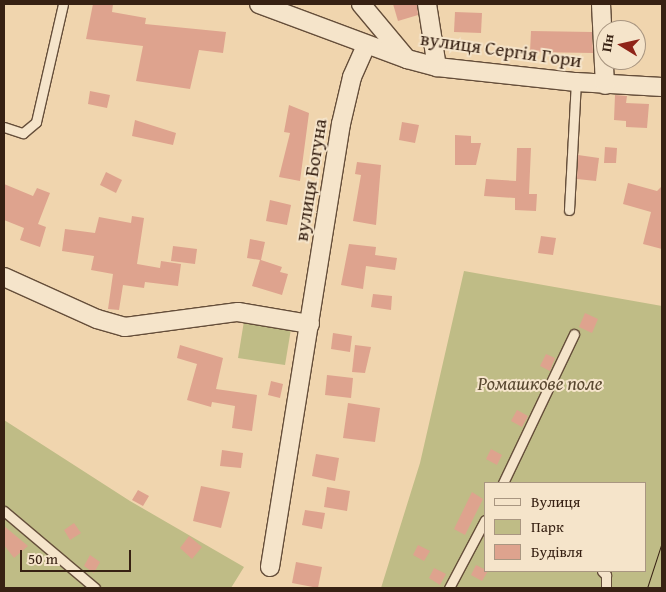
<!DOCTYPE html>
<meta charset="utf-8">
<style>
body{margin:0}
#map{position:relative;width:666px;height:592px;overflow:hidden;background:#f0d5ae;font-family:"Gentium Book Plus",serif}
div>[style]{position:absolute}
.green>*{inset:0;background:#bfbc86}
.building>*{inset:0;background:#dea38e}
.roads{filter:drop-shadow(1px 0 #654e3a) drop-shadow(-1px 0 #654e3a) drop-shadow(0 1px #654e3a) drop-shadow(0 -1px #654e3a)}
.lane>*{height:9px;margin:-4.5px;padding:0 4.5px;transform-origin:4.5px;border-radius:4.5px;background:#f5e4ca}
.street>*{height:18px;margin:-9px;padding:0 9px;transform-origin:9px;border-radius:9px;background:#f5e4ca}
.tram>*{height:1px;margin:-0.5px;padding:0 0.5px;transform-origin:0.5px;border-radius:0.5px;background:#372113}
span{translate:-50% -50%;white-space:nowrap;text-align:center;line-height:1.15;-webkit-text-stroke:4px #f5e4ca;paint-order:stroke}
.street-label{font-size:19px;color:#372113}
.park-label{font-size:19px;color:#594830;font-style:italic}
.frame{position:absolute;inset:0;border:5px solid #372113;pointer-events:none}
.legend{position:absolute;left:484px;top:482px;width:162px;height:90px;box-sizing:border-box;background:#f5e4ca;border:1px solid #a99681;margin:0;padding:6px 9px;list-style:none;font-size:15px;color:#372113}
.legend li{display:flex;align-items:center;gap:10px;height:25px}
.legend b{width:25px;border:1px solid #a99681}
.north{position:absolute;left:596px;top:20px;width:50px;height:50px;box-sizing:border-box;background:#f5e4ca;border:1px solid #a99681;border-radius:50%;rotate:279deg;font-size:14px;font-weight:700;line-height:20px;text-align:center;color:#372113}
.north::after{content:'';display:block;margin:auto;width:18px;height:22px;background:#8f2418;clip-path:polygon(50% 0,100% 100%,50% 72%,0 100%)}
.scale{position:absolute;left:20px;top:550px;width:111px;height:22px;box-sizing:border-box;border:2px solid #372113;border-top:0;padding-left:6px;font-size:15px;line-height:18px;white-space:nowrap;color:#372113;-webkit-text-stroke:4px #f5e4ca;paint-order:stroke}
</style>
<div id="map">
<div class="green">
<i style="clip-path:polygon(evenodd,464px 271px,662px 306px,662px 588px,381px 588px,420px 463px,464px 271px,485px 483px,645px 483px,645px 571px,485px 571px,485px 483px)"></i>
<i style="clip-path:polygon(244px 321px,291px 329px,285px 365px,238px 358px)"></i>
<i style="clip-path:polygon(4px 420px,130px 501px,244px 567px,231px 588px,4px 588px)"></i>
</div>
<div class="building">
<i style="clip-path:polygon(93px 4px,113px 4px,112px 12px,146px 18px,145px 24px,226px 32px,223px 53px,199px 50px,190px 89px,136px 81px,143px 46px,86px 39px)"></i>
<i style="clip-path:polygon(393px 4px,417px 4px,418px 15px,398px 21px)"></i>
<i style="clip-path:polygon(455px 12px,482px 13px,481px 33px,454px 32px)"></i>
<i style="clip-path:polygon(531px 31px,592px 32px,593px 53px,530px 52px)"></i>
<i style="clip-path:polygon(90px 91px,110px 95px,107px 108px,88px 104px)"></i>
<i style="clip-path:polygon(615px 95px,627px 96px,626px 103px,649px 104px,647px 128px,626px 127px,626px 121px,614px 120px)"></i>
<i style="clip-path:polygon(289px 105px,309px 113px,300px 181px,279px 177px,290px 133px,284px 132px)"></i>
<i style="clip-path:polygon(135px 120px,176px 133px,173px 145px,132px 136px)"></i>
<i style="clip-path:polygon(402px 122px,419px 125px,415px 143px,399px 140px)"></i>
<i style="clip-path:polygon(455px 135px,471px 136px,471px 143px,481px 143px,476px 165px,455px 165px)"></i>
<i style="clip-path:polygon(605px 147px,617px 148px,616px 163px,604px 163px)"></i>
<i style="clip-path:polygon(517px 148px,531px 148px,529px 194px,537px 194px,536px 211px,515px 210px,515px 198px,484px 196px,486px 179px,516px 181px)"></i>
<i style="clip-path:polygon(578px 155px,599px 158px,596px 181px,577px 179px)"></i>
<i style="clip-path:polygon(357px 162px,381px 165px,376px 225px,353px 221px,361px 175px,355px 174px)"></i>
<i style="clip-path:polygon(106px 172px,122px 180px,116px 193px,100px 185px)"></i>
<i style="clip-path:polygon(628px 183px,657px 191px,662px 186px,662px 249px,643px 244px,651px 212px,623px 204px)"></i>
<i style="clip-path:polygon(4px 184px,33px 196px,37px 188px,50px 193px,38px 224px,46px 227px,40px 247px,20px 240px,24px 228px,4px 220px)"></i>
<i style="clip-path:polygon(270px 200px,291px 205px,287px 225px,266px 221px)"></i>
<i style="clip-path:polygon(132px 216px,144px 218px,137px 264px,160px 268px,161px 261px,181px 264px,178px 286px,145px 282px,144px 288px,123px 285px,119px 310px,108px 309px,113px 274px,91px 270px,94px 256px,62px 251px,65px 229px,95px 233px,99px 217px,131px 223px)"></i>
<i style="clip-path:polygon(541px 236px,556px 238px,553px 255px,538px 253px)"></i>
<i style="clip-path:polygon(250px 239px,265px 242px,261px 260px,282px 267px,280px 272px,288px 274px,282px 295px,252px 286px,260px 260px,247px 258px)"></i>
<i style="clip-path:polygon(349px 244px,376px 247px,375px 255px,397px 258px,395px 270px,366px 266px,363px 289px,341px 285px)"></i>
<i style="clip-path:polygon(173px 246px,197px 249px,195px 264px,171px 261px)"></i>
<i style="clip-path:polygon(373px 294px,392px 296px,391px 310px,371px 307px)"></i>
<i style="clip-path:polygon(585px 313px,598px 319px,592px 333px,579px 327px)"></i>
<i style="clip-path:polygon(333px 333px,352px 336px,350px 352px,331px 349px)"></i>
<i style="clip-path:polygon(180px 345px,223px 358px,216px 389px,257px 395px,252px 431px,232px 428px,235px 406px,212px 402px,211px 407px,187px 400px,197px 364px,177px 358px)"></i>
<i style="clip-path:polygon(355px 345px,371px 347px,365px 373px,352px 372px)"></i>
<i style="clip-path:polygon(546px 354px,555px 358px,550px 371px,540px 366px)"></i>
<i style="clip-path:polygon(327px 375px,353px 378px,351px 398px,325px 395px)"></i>
<i style="clip-path:polygon(271px 381px,283px 384px,280px 398px,268px 395px)"></i>
<i style="clip-path:polygon(348px 403px,380px 408px,375px 442px,343px 438px)"></i>
<i style="clip-path:polygon(517px 410px,528px 416px,522px 427px,511px 421px)"></i>
<i style="clip-path:polygon(491px 449px,502px 455px,497px 465px,486px 459px)"></i>
<i style="clip-path:polygon(222px 450px,243px 453px,241px 468px,220px 466px)"></i>
<i style="clip-path:polygon(316px 454px,339px 458px,335px 481px,312px 476px)"></i>
<i style="clip-path:polygon(201px 486px,230px 492px,221px 528px,193px 521px)"></i>
<i style="clip-path:polygon(327px 487px,350px 491px,347px 511px,324px 507px)"></i>
<i style="clip-path:polygon(138px 490px,149px 496px,143px 506px,132px 500px)"></i>
<i style="clip-path:polygon(472px 492px,483px 499px,465px 535px,454px 529px)"></i>
<i style="clip-path:polygon(305px 510px,325px 513px,322px 529px,302px 525px)"></i>
<i style="clip-path:polygon(74px 523px,81px 533px,70px 540px,64px 530px)"></i>
<i style="clip-path:polygon(4px 526px,28px 546px,14px 558px,4px 545px)"></i>
<i style="clip-path:polygon(189px 536px,202px 547px,192px 559px,180px 548px)"></i>
<i style="clip-path:polygon(418px 545px,430px 551px,424px 561px,413px 555px)"></i>
<i style="clip-path:polygon(90px 555px,100px 562px,94px 573px,84px 566px)"></i>
<i style="clip-path:polygon(296px 562px,322px 567px,318px 588px,292px 583px)"></i>
<i style="clip-path:polygon(476px 565px,488px 571px,482px 581px,471px 575px)"></i>
<i style="clip-path:polygon(434px 568px,446px 574px,440px 585px,429px 578px)"></i>
</div>
<div class="roads">
<div class="lane">
<i style="left:4px;top:127px;width:20px;rotate:18deg"></i>
<i style="left:23px;top:133px;width:17px;rotate:-40deg"></i>
<i style="left:36px;top:122px;width:121px;rotate:-77.1deg"></i>
<i style="left:569px;top:210px;width:128px;rotate:-86.9deg"></i>
<i style="left:503px;top:483px;width:165px;rotate:-64.5deg"></i>
<i style="left:4px;top:511px;width:119px;rotate:40.2deg"></i>
<i style="left:602px;top:571px;width:6px;rotate:45deg"></i>
<i style="left:606px;top:575px;width:13px;rotate:90deg"></i>
<i style="left:449px;top:588px;width:77px;rotate:-62.1deg"></i>
</div>
<div class="street">
<i style="left:259px;top:4px;width:158px;rotate:20.4deg"></i>
<i style="left:361px;top:4px;width:72px;rotate:50.1deg"></i>
<i style="left:407px;top:59px;width:31px;rotate:15deg"></i>
<i style="left:437px;top:67px;width:140px;rotate:6.2deg"></i>
<i style="left:576px;top:82px;width:86px;rotate:3.3deg"></i>
<i style="left:427px;top:4px;width:64px;rotate:81deg"></i>
<i style="left:601px;top:4px;width:81px;rotate:87.2deg"></i>
<i style="left:4px;top:277px;width:102px;rotate:24.3deg"></i>
<i style="left:97px;top:319px;width:29px;rotate:16deg"></i>
<i style="left:125px;top:327px;width:114px;rotate:-7.6deg"></i>
<i style="left:238px;top:312px;width:73px;rotate:9.5deg"></i>
<i style="left:270px;top:567px;width:449px;rotate:-80.9deg"></i>
<i style="left:341px;top:124px;width:48px;rotate:-76.8deg"></i>
<i style="left:352px;top:77px;width:34px;rotate:-66deg"></i>
</div>
</div>
<div class="tram">
<i style="left:647px;top:588px;width:48px;rotate:-71.9deg"></i>
</div>
<div class="street-label">
<span style="left:501px;top:50px;rotate:8deg">вулиця Сергія Гори</span>
<span style="left:311px;top:180px;rotate:-81deg">вулиця Богуна</span>
</div>
<div class="park-label">
<span style="left:540px;top:384px">Ромашкове поле</span>
</div>
<div class="frame"></div>
<ul class="legend">
<li><b style="height:6px;background:#f5e4ca"></b>Вулиця</li>
<li><b style="height:14px;background:#bfbc86"></b>Парк</li>
<li><b style="height:14px;background:#dea38e"></b>Будівля</li>
</ul>
<div class="north">Пн</div>
<div class="scale">50 m</div>
</div>
